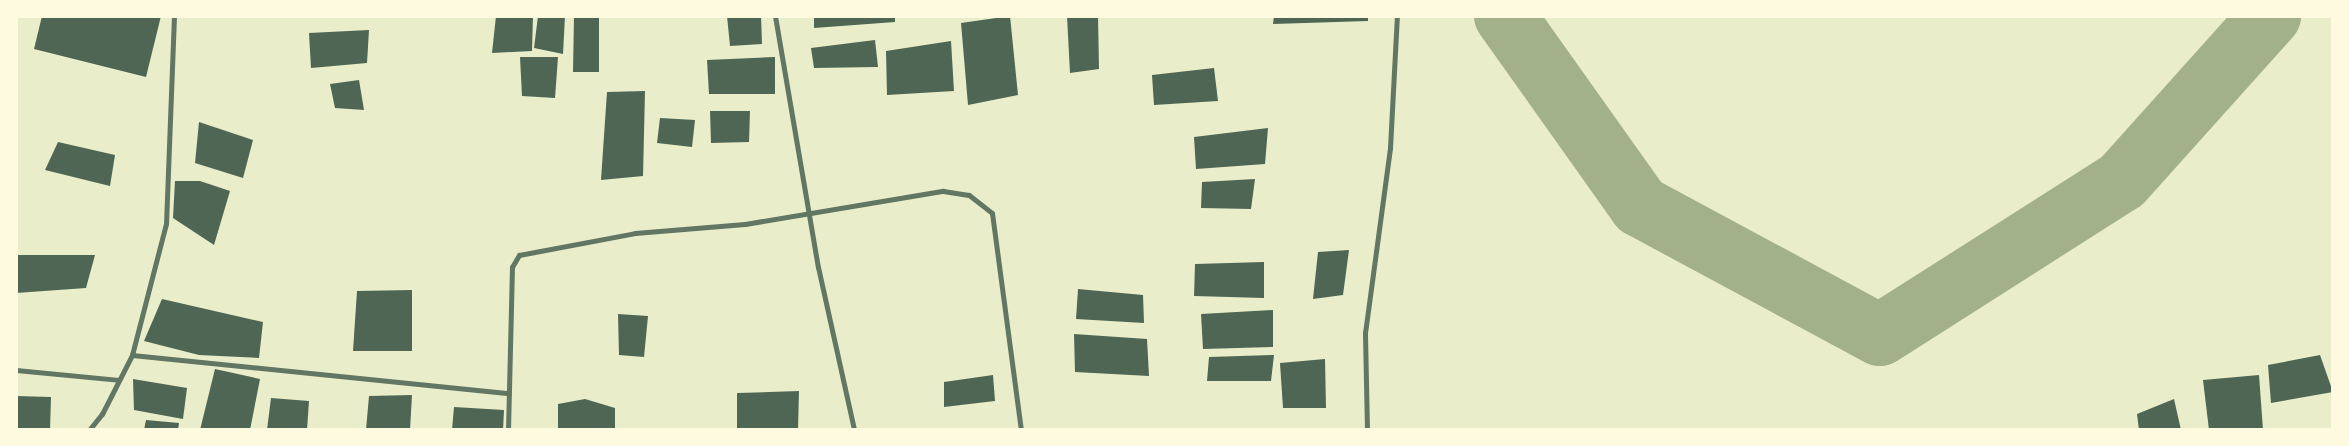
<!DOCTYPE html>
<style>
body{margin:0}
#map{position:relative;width:2349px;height:446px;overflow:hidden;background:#e9edc9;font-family:Lora,serif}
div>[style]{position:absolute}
.river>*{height:62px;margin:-31px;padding:0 31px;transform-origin:31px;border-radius:31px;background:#a3b18a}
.building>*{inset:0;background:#4f6655}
.minor>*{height:5px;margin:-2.5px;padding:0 2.5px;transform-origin:2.5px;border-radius:2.5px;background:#617663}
span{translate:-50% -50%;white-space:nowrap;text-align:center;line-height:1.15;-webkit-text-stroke:5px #fefae0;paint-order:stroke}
.frame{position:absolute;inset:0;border:18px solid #fefae0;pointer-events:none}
</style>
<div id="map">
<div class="river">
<i style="left:1505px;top:16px;width:233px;rotate:54.6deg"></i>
<i style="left:1640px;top:206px;width:272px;rotate:28.3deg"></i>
<i style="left:1880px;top:335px;width:287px;rotate:-32.5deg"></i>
<i style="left:2122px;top:181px;width:222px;rotate:-48.1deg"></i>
</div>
<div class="building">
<i style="clip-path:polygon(42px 16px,161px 16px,146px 77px,34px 49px)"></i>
<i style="clip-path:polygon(496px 16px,533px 16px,532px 51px,492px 53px)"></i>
<i style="clip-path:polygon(538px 16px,565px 16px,563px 54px,534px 48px)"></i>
<i style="clip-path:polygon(574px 16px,599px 16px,599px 72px,573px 72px)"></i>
<i style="clip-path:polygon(727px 16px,761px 16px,762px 44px,730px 46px)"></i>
<i style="clip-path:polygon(814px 16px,895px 16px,895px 22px,814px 28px)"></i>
<i style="clip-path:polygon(1010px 16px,1018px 95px,968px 105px,961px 23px)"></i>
<i style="clip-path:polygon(1067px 16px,1098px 16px,1099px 69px,1070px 73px)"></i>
<i style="clip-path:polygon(1274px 16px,1368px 16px,1368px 21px,1273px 24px)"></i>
<i style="clip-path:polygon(369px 30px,367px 63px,311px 68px,309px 33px)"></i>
<i style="clip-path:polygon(875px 40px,878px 67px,814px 68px,811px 48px)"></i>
<i style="clip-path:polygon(951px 41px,954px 91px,887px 95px,886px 51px)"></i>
<i style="clip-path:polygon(520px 57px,558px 57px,555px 98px,522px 96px)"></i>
<i style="clip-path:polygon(775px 57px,775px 94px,709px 94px,707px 60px)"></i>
<i style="clip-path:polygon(1214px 68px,1218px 101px,1154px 105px,1152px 75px)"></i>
<i style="clip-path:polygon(359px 80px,364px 110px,335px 108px,330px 84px)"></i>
<i style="clip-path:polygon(645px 91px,643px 176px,601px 180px,607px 92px)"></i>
<i style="clip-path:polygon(710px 111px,750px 111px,749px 142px,711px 143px)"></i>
<i style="clip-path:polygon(660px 118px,695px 120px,692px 147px,657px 143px)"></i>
<i style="clip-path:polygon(199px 122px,253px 140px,243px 178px,195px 163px)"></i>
<i style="clip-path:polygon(1268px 128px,1265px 164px,1196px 169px,1194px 137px)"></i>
<i style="clip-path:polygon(58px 142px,115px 155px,110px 186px,45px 170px)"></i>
<i style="clip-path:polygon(1255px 179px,1251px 209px,1201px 208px,1202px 182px)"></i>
<i style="clip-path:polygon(175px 181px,200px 181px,230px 191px,214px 245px,173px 218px)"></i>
<i style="clip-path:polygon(1349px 250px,1343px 295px,1313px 299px,1318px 252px)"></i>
<i style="clip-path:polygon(16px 255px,95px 255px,86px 288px,16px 293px)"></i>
<i style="clip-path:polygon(1264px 262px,1264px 298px,1194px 296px,1195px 264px)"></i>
<i style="clip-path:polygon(1078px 289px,1143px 295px,1144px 323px,1076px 319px)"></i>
<i style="clip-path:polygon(412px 290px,412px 351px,353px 351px,357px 291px)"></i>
<i style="clip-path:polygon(162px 299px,263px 322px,259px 358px,199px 355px,144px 341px)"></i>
<i style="clip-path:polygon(1273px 310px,1273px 347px,1203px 349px,1201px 314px)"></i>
<i style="clip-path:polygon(618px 314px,648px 316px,644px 357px,619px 355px)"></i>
<i style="clip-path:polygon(1074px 334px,1147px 339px,1149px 376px,1075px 372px)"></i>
<i style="clip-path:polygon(1274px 355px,1271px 381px,1207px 381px,1209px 357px)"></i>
<i style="clip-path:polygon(2320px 355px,2333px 392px,2271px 403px,2268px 365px)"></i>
<i style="clip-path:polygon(1325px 359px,1326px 408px,1283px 408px,1280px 363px)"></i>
<i style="clip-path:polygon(215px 369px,260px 379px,250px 430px,200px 430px)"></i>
<i style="clip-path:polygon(993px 375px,995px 401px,944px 407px,944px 382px)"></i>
<i style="clip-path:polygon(2259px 375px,2263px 430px,2209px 430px,2203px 380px)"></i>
<i style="clip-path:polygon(133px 379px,187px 388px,183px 419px,134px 410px)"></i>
<i style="clip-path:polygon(799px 391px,798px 430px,737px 428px,737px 393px)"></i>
<i style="clip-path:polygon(412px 395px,410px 430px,366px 430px,369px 396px)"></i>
<i style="clip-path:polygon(16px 396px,51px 397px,50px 430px,16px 430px)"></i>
<i style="clip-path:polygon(271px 398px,309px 401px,307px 430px,267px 430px)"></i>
<i style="clip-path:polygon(585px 399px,615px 408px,615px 430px,558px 430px,558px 404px)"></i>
<i style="clip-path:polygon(2174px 399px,2181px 430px,2139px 430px,2137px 414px)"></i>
<i style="clip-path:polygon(454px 407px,504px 410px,503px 430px,452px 430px)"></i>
<i style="clip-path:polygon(146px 420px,179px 423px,178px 430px,144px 430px)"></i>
</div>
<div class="minor">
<i style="left:775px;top:16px;width:255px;rotate:80.3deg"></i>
<i style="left:818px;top:267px;width:167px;rotate:77.5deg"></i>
<i style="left:132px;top:355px;width:379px;rotate:5.8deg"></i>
<i style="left:16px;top:370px;width:103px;rotate:5.5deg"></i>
<i style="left:89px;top:430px;width:21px;rotate:-51deg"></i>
<i style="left:102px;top:414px;width:66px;rotate:-63deg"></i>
<i style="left:132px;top:355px;width:135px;rotate:-75.5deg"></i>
<i style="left:166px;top:224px;width:208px;rotate:-87.8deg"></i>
<i style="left:508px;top:430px;width:163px;rotate:-88.6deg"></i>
<i style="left:512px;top:267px;width:14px;rotate:-60deg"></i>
<i style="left:519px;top:255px;width:118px;rotate:-10.7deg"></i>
<i style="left:635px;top:233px;width:110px;rotate:-4.7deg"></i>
<i style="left:745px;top:224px;width:201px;rotate:-9.5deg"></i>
<i style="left:943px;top:191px;width:26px;rotate:9deg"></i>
<i style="left:969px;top:195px;width:29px;rotate:38deg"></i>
<i style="left:992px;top:213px;width:219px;rotate:82.4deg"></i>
<i style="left:1367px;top:430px;width:97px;rotate:-91.2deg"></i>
<i style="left:1365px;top:333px;width:187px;rotate:-82.3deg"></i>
<i style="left:1390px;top:148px;width:132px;rotate:-87deg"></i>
</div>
<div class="frame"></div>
</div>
